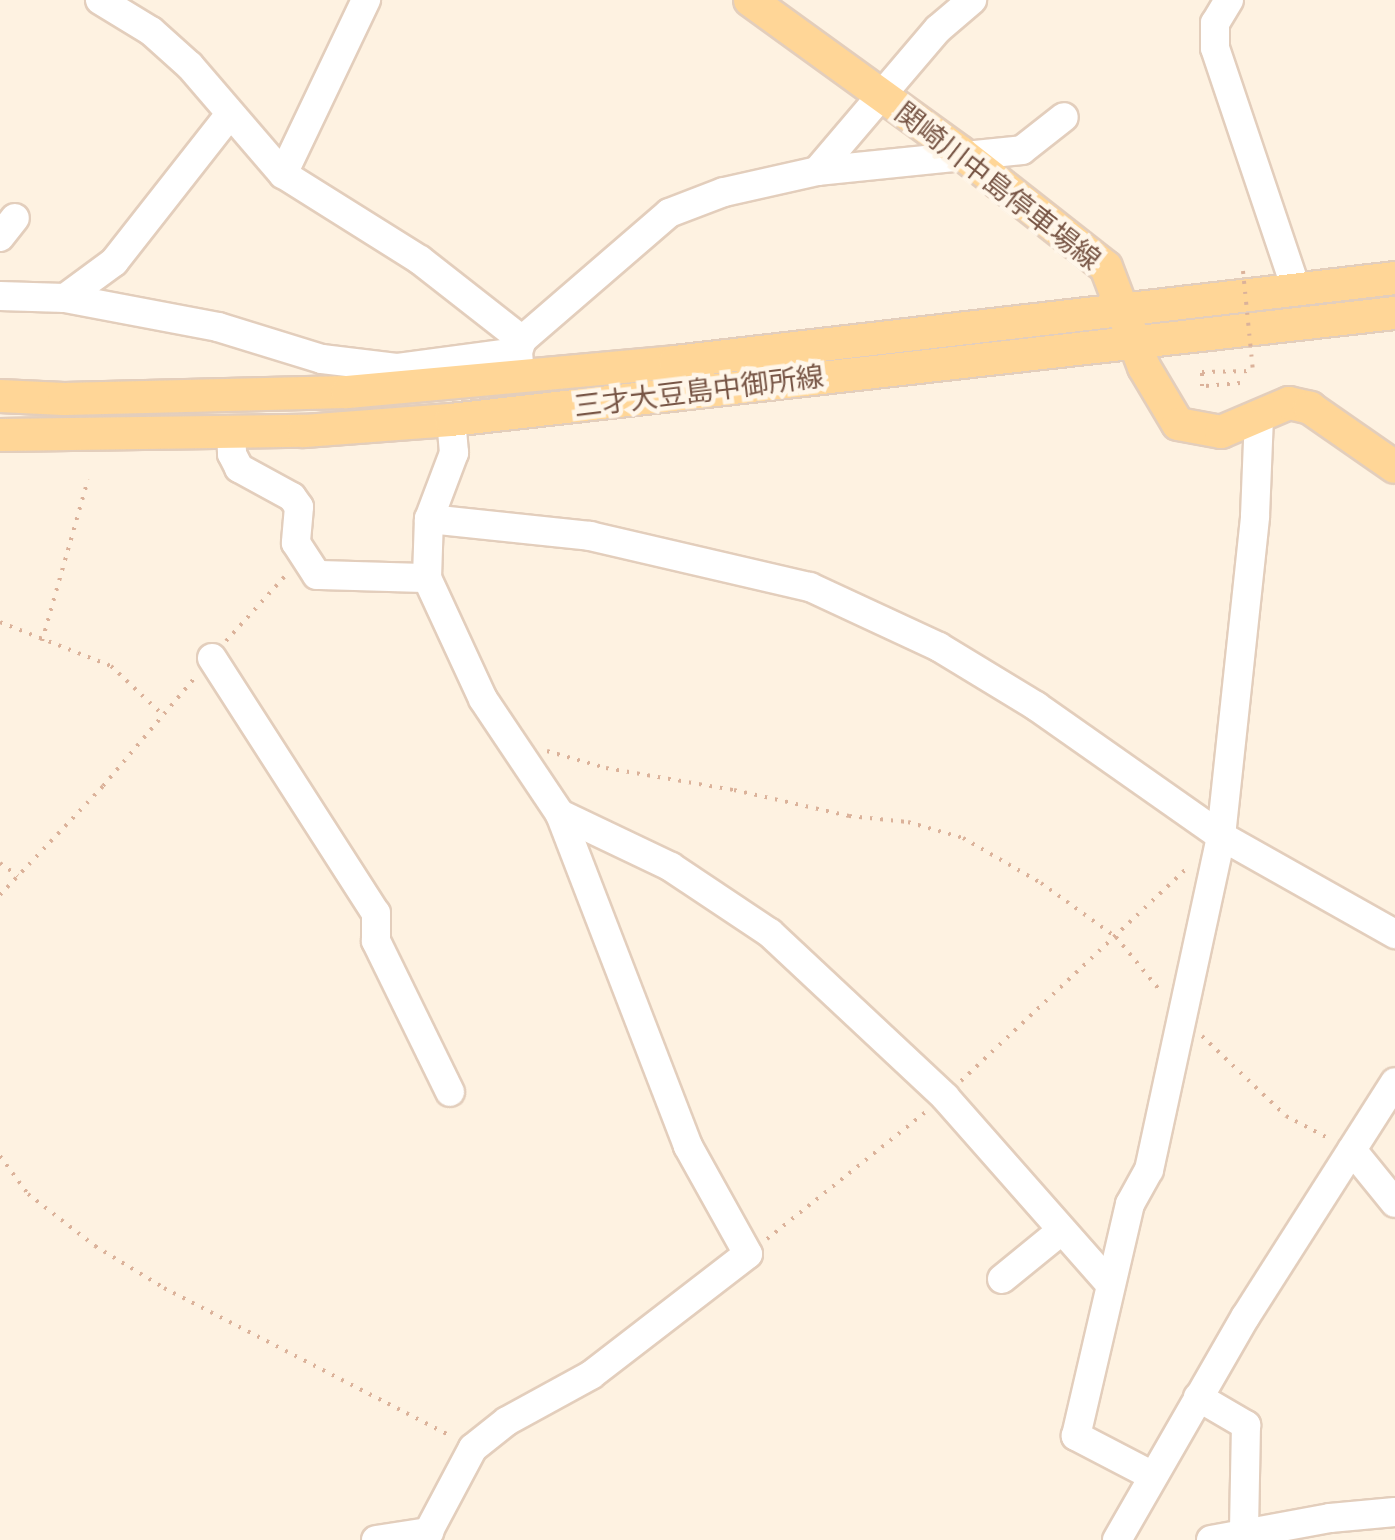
<!DOCTYPE html>
<meta charset="utf-8">
<style>
body{margin:0}
#map{position:relative;width:1395px;height:1540px;overflow:hidden;background:#fef2e1;font-family:"PT Sans Narrow","Noto Sans JP",sans-serif}
div>[style]{position:absolute}
.path>*{height:4px;margin-top:-2px;transform-origin:0;background:repeating-linear-gradient(90deg,#dbb29a 0 2.5px,transparent 0 10.5px)}
.roads{filter:drop-shadow(2px 0 #e3cebc) drop-shadow(-2px 0 #e3cebc) drop-shadow(0 2px #e3cebc) drop-shadow(0 -2px #e3cebc)}
.minor>*{height:28px;margin:-14px;padding:0 14px;transform-origin:14px;border-radius:14px;background:#fff}
.major>*{height:32px;margin:-16px;padding:0 16px;transform-origin:16px;border-radius:16px;background:#ffd697}
.path-bridge>*{height:4px;margin-top:-2px;transform-origin:0;background:repeating-linear-gradient(90deg,#dbb29a 0 2.5px,transparent 0 10.5px)}
span{translate:-50% -50%;white-space:nowrap;text-align:center;line-height:1.15;-webkit-text-stroke:9px #fff6e9;paint-order:stroke}
.street-label{font-size:28px;color:#785646}
</style>
<div id="map">
<div class="path">
<i style="left:1240px;top:383px;width:38px;rotate:175deg"></i>
<i style="left:1202px;top:386px;width:14px;rotate:-90deg"></i>
<i style="left:1202px;top:372px;width:51px;rotate:-1.1deg"></i>
<i style="left:0;top:622px;width:119px;rotate:21.6deg"></i>
<i style="left:111px;top:666px;width:71px;rotate:43.3deg"></i>
<i style="left:42px;top:641px;width:168px;rotate:-74.1deg"></i>
<i style="left:226px;top:641px;width:91px;rotate:-47.7deg"></i>
<i style="left:547px;top:751px;width:61px;rotate:16.1deg"></i>
<i style="left:606px;top:768px;width:130px;rotate:9.8deg"></i>
<i style="left:734px;top:790px;width:118px;rotate:12.7deg"></i>
<i style="left:849px;top:816px;width:59px;rotate:5.8deg"></i>
<i style="left:908px;top:822px;width:57px;rotate:16.2deg"></i>
<i style="left:963px;top:838px;width:90px;rotate:30deg"></i>
<i style="left:1041px;top:883px;width:92px;rotate:35.8deg"></i>
<i style="left:1116px;top:937px;width:72px;rotate:50.6deg"></i>
<i style="left:0;top:863px;width:22px;rotate:36deg"></i>
<i style="left:0;top:895px;width:150px;rotate:-46.6deg"></i>
<i style="left:103px;top:786px;width:145px;rotate:-49.7deg"></i>
<i style="left:1202px;top:1036px;width:116px;rotate:43.6deg"></i>
<i style="left:1286px;top:1116px;width:50px;rotate:27.6deg"></i>
<i style="left:961px;top:1081px;width:311px;rotate:-43.3deg"></i>
<i style="left:0;top:1156px;width:47px;rotate:53.6deg"></i>
<i style="left:28px;top:1194px;width:85px;rotate:37.8deg"></i>
<i style="left:95px;top:1246px;width:81px;rotate:31.3deg"></i>
<i style="left:164px;top:1288px;width:323px;rotate:27.3deg"></i>
<i style="left:767px;top:1239px;width:206px;rotate:-38.7deg"></i>
</div>
<div class="roads">
<div class="minor">
<i style="left:100px;top:0;width:60px;rotate:31.3deg"></i>
<i style="left:151px;top:31px;width:52px;rotate:41.9deg"></i>
<i style="left:190px;top:66px;width:143px;rotate:49.3deg"></i>
<i style="left:283px;top:174px;width:162px;rotate:32.1deg"></i>
<i style="left:420px;top:260px;width:130px;rotate:38.1deg"></i>
<i style="left:1229px;top:0;width:27px;rotate:121deg"></i>
<i style="left:1215px;top:23px;width:25px;rotate:90deg"></i>
<i style="left:1215px;top:48px;width:253px;rotate:71.4deg"></i>
<i style="left:817px;top:171px;width:206px;rotate:-5.8deg"></i>
<i style="left:1022px;top:150px;width:53px;rotate:-38.2deg"></i>
<i style="left:283px;top:174px;width:193px;rotate:-64.5deg"></i>
<i style="left:0;top:237px;width:24px;rotate:-52deg"></i>
<i style="left:0;top:296px;width:65px;rotate:1.8deg"></i>
<i style="left:65px;top:298px;width:156px;rotate:10.7deg"></i>
<i style="left:218px;top:327px;width:109px;rotate:17.1deg"></i>
<i style="left:322px;top:359px;width:77px;rotate:6.8deg"></i>
<i style="left:398px;top:368px;width:121px;rotate:-7.6deg"></i>
<i style="left:65px;top:298px;width:61px;rotate:-36.3deg"></i>
<i style="left:114px;top:262px;width:188px;rotate:-51.9deg"></i>
<i style="left:520px;top:375px;width:23px;rotate:-95deg"></i>
<i style="left:518px;top:352px;width:13px;rotate:-72deg"></i>
<i style="left:522px;top:340px;width:194px;rotate:-40.8deg"></i>
<i style="left:669px;top:213px;width:59px;rotate:-20.9deg"></i>
<i style="left:724px;top:192px;width:95px;rotate:-12.7deg"></i>
<i style="left:817px;top:171px;width:187px;rotate:-49.6deg"></i>
<i style="left:938px;top:29px;width:45px;rotate:-40.5deg"></i>
<i style="left:231px;top:433px;width:21px;rotate:87deg"></i>
<i style="left:232px;top:454px;width:16px;rotate:63deg"></i>
<i style="left:239px;top:468px;width:60px;rotate:28.7deg"></i>
<i style="left:292px;top:497px;width:12px;rotate:55deg"></i>
<i style="left:299px;top:507px;width:36px;rotate:95deg"></i>
<i style="left:296px;top:543px;width:38px;rotate:57deg"></i>
<i style="left:317px;top:575px;width:110px;rotate:1.6deg"></i>
<i style="left:429px;top:519px;width:162px;rotate:6deg"></i>
<i style="left:590px;top:536px;width:226px;rotate:13.1deg"></i>
<i style="left:810px;top:587px;width:142px;rotate:24.9deg"></i>
<i style="left:939px;top:647px;width:114px;rotate:31.3deg"></i>
<i style="left:1036px;top:706px;width:226px;rotate:35.1deg"></i>
<i style="left:1221px;top:836px;width:200px;rotate:29.4deg"></i>
<i style="left:212px;top:658px;width:303px;rotate:57.3deg"></i>
<i style="left:376px;top:913px;width:28px;rotate:90deg"></i>
<i style="left:376px;top:941px;width:168px;rotate:63.9deg"></i>
<i style="left:560px;top:814px;width:123px;rotate:25.5deg"></i>
<i style="left:671px;top:867px;width:119px;rotate:33.7deg"></i>
<i style="left:770px;top:933px;width:240px;rotate:43.1deg"></i>
<i style="left:945px;top:1097px;width:248px;rotate:48.6deg"></i>
<i style="left:1352px;top:1150px;width:68px;rotate:50.9deg"></i>
<i style="left:1002px;top:1279px;width:77px;rotate:-39.2deg"></i>
<i style="left:1198px;top:1397px;width:56px;rotate:30.3deg"></i>
<i style="left:1246px;top:1425px;width:109px;rotate:91.1deg"></i>
<i style="left:1151px;top:1475px;width:85px;rotate:-152.5deg"></i>
<i style="left:1076px;top:1436px;width:238px;rotate:-76.9deg"></i>
<i style="left:1130px;top:1204px;width:39px;rotate:-61deg"></i>
<i style="left:1149px;top:1170px;width:342px;rotate:-77.8deg"></i>
<i style="left:1221px;top:836px;width:322px;rotate:-83.9deg"></i>
<i style="left:1255px;top:516px;width:101px;rotate:-87.7deg"></i>
<i style="left:376px;top:1540px;width:54px;rotate:-8.6deg"></i>
<i style="left:424px;top:1540px;width:104px;rotate:-62deg"></i>
<i style="left:473px;top:1448px;width:43px;rotate:-38.5deg"></i>
<i style="left:507px;top:1421px;width:96px;rotate:-28.7deg"></i>
<i style="left:591px;top:1375px;width:198px;rotate:-37.6deg"></i>
<i style="left:748px;top:1254px;width:124px;rotate:-119.1deg"></i>
<i style="left:688px;top:1146px;width:356px;rotate:-111.1deg"></i>
<i style="left:560px;top:814px;width:138px;rotate:-123.8deg"></i>
<i style="left:483px;top:699px;width:133px;rotate:-114.8deg"></i>
<i style="left:427px;top:578px;width:59px;rotate:-88.1deg"></i>
<i style="left:429px;top:519px;width:71px;rotate:-69.3deg"></i>
<i style="left:454px;top:453px;width:33px;rotate:-95deg"></i>
<i style="left:1117px;top:1540px;width:258px;rotate:-60.1deg"></i>
<i style="left:1246px;top:1316px;width:277px;rotate:-57.5deg"></i>
<i style="left:1211px;top:1540px;width:121px;rotate:-10.5deg"></i>
<i style="left:1330px;top:1518px;width:65px;rotate:-5.3deg"></i>
</div>
<div class="major">
<i style="left:750px;top:0;width:261px;rotate:35.9deg"></i>
<i style="left:961px;top:153px;width:184px;rotate:38.2deg"></i>
<i style="left:1106px;top:267px;width:107px;rotate:69.2deg"></i>
<i style="left:1144px;top:367px;width:66px;rotate:59.2deg"></i>
<i style="left:1178px;top:424px;width:44px;rotate:10.5deg"></i>
<i style="left:1221px;top:432px;width:74px;rotate:-23.1deg"></i>
<i style="left:1289px;top:403px;width:22px;rotate:13deg"></i>
<i style="left:1310px;top:408px;width:103px;rotate:34.8deg"></i>
<i style="left:0;top:396px;width:64px;rotate:2.7deg"></i>
<i style="left:64px;top:399px;width:283px;rotate:-1.4deg"></i>
<i style="left:347px;top:392px;width:329px;rotate:-5.2deg"></i>
<i style="left:675px;top:362px;width:725px;rotate:-6.65deg"></i>
<i style="left:0;top:435px;width:304px;rotate:-0.8deg"></i>
<i style="left:304px;top:431px;width:147px;rotate:-4.3deg"></i>
<i style="left:451px;top:420px;width:950px;rotate:-6.47deg"></i>
</div>
</div>
<div class="path-bridge">
<i style="left:1243px;top:271px;width:100px;rotate:84.3deg"></i>
</div>
<div class="street-label">
<span style="left:998px;top:186px;rotate:38deg">関崎川中島停車場線</span>
<span style="left:699px;top:391px;rotate:-7deg">三才大豆島中御所線</span>
</div>
</div>
